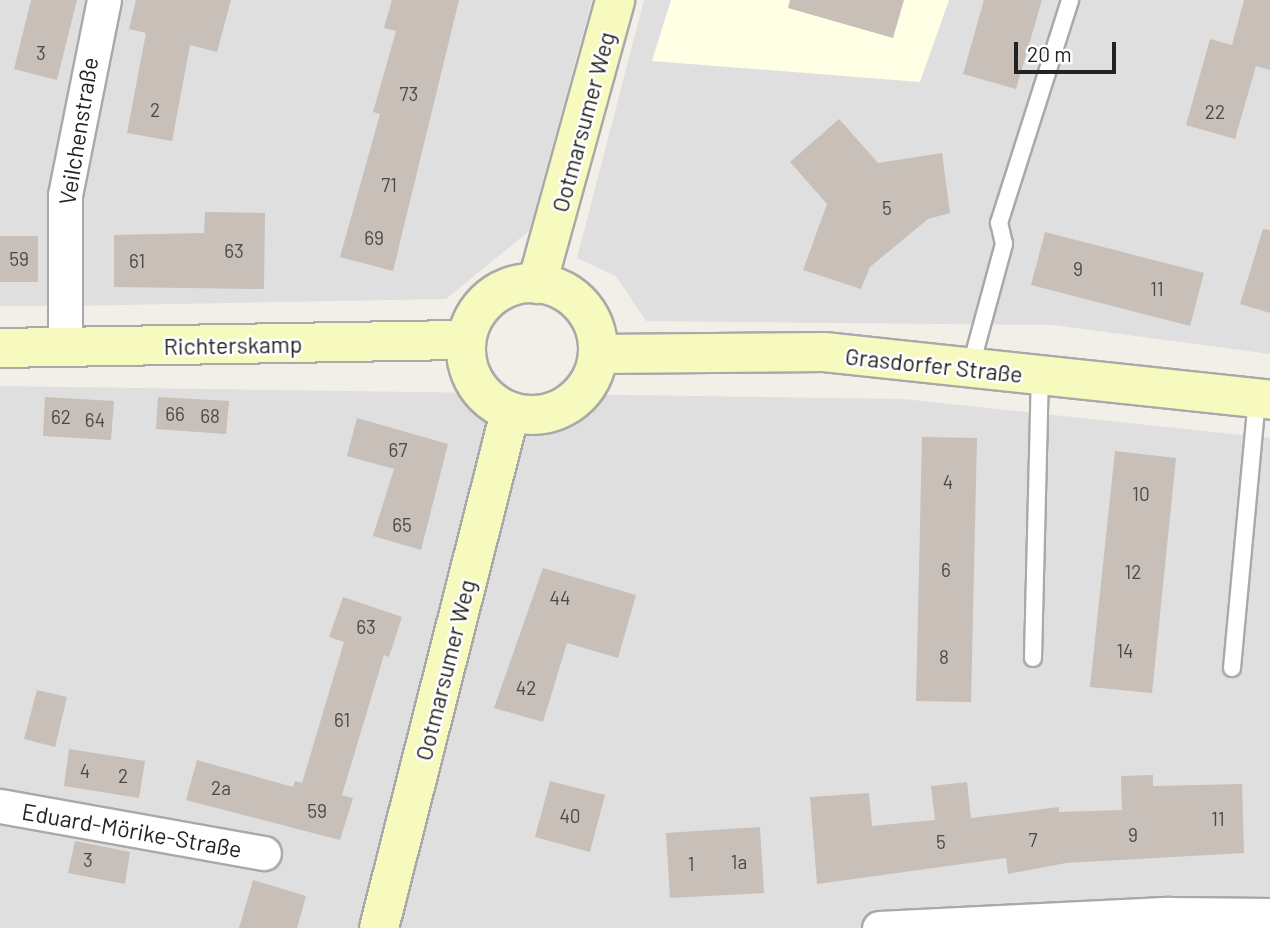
<!DOCTYPE html>
<meta charset="utf-8">
<style>
body{margin:0}
#map{position:relative;width:1270px;height:928px;overflow:hidden;background:#f2efe9;font-family:Barlow,sans-serif}
div>[style]{position:absolute}
.residential>*{inset:0;background:#e0dfdf}
.education>*{inset:0;background:#ffffe5}
.building>*{inset:0;background:#c7bfb8}
.roads{filter:drop-shadow(2px 0 #a9a9a9) drop-shadow(-2px 0 #a9a9a9) drop-shadow(0 2px #a9a9a9) drop-shadow(0 -2px #a9a9a9)}
.lane>*{height:16px;margin:-8px;padding:0 8px;transform-origin:8px;border-radius:8px;background:#fff}
.street>*{height:33px;margin:-16.5px;padding:0 16.5px;transform-origin:16.5px;border-radius:16.5px;background:#fff}
.secondary>*{height:38px;margin:-19px;padding:0 19px;transform-origin:19px;border-radius:19px;background:#f7fabf}
.secondary>.ring{margin:-19px;padding:0;box-sizing:content-box;background:none;border:38px solid #f7fabf;border-radius:50%}
span{translate:-50% -50%;white-space:nowrap;text-align:center;line-height:1.15;-webkit-text-stroke:5px #fff;paint-order:stroke}
.number-label{font-size:19px;color:#4b4948}
.number-label span{-webkit-text-stroke-width:0}
.street-label{font-size:23px;color:#222}
.scale{position:absolute;left:1014px;top:42px;width:102px;height:32px;box-sizing:border-box;border:4px solid #222;border-top:0;padding-left:9px;font-size:21px;line-height:24px;white-space:nowrap;color:#222;-webkit-text-stroke:5px #fff;paint-order:stroke}
</style>
<div id="map">
<div class="residential">
<i style="clip-path:polygon(0 0,592px 0,529px 231px,446px 299px,70px 306px,0 306px)"></i>
<i style="clip-path:polygon(644px 0,1270px 0,1270px 354px,1053px 325px,646px 321px,616px 276px,577px 258px)"></i>
<i style="clip-path:polygon(0 386px,904px 399px,1270px 438px,1270px 928px,0 928px)"></i>
</div>
<div class="education">
<i style="clip-path:polygon(671px 0,949px 0,920px 82px,652px 61px)"></i>
</div>
<div class="building">
<i style="clip-path:polygon(31px 0,77px 0,57px 80px,14px 69px)"></i>
<i style="clip-path:polygon(136px 0,231px 0,217px 52px,190px 45px,172px 141px,127px 133px,146px 33px,129px 29px)"></i>
<i style="clip-path:polygon(392px 0,459px 0,393px 271px,340px 257px,380px 114px,373px 112px,396px 31px,384px 28px)"></i>
<i style="clip-path:polygon(790px 0,904px 0,893px 38px,788px 8px)"></i>
<i style="clip-path:polygon(984px 0,1042px 0,1016px 89px,963px 74px)"></i>
<i style="clip-path:polygon(1244px 0,1270px 0,1270px 70px,1256px 66px,1235px 139px,1186px 125px,1210px 39px,1232px 45px)"></i>
<i style="clip-path:polygon(839px 119px,878px 163px,942px 153px,950px 213px,928px 219px,870px 267px,861px 289px,803px 270px,827px 204px,790px 162px)"></i>
<i style="clip-path:polygon(205px 212px,265px 213px,264px 289px,114px 287px,114px 235px,204px 233px)"></i>
<i style="clip-path:polygon(1263px 229px,1270px 230px,1270px 313px,1240px 304px)"></i>
<i style="clip-path:polygon(1045px 232px,1204px 273px,1190px 326px,1031px 285px)"></i>
<i style="clip-path:polygon(0 236px,38px 236px,38px 282px,0 282px)"></i>
<i style="clip-path:polygon(45px 397px,114px 401px,111px 440px,43px 436px)"></i>
<i style="clip-path:polygon(158px 397px,229px 401px,226px 434px,156px 429px)"></i>
<i style="clip-path:polygon(357px 418px,448px 444px,421px 550px,373px 536px,394px 469px,347px 456px)"></i>
<i style="clip-path:polygon(922px 437px,977px 438px,971px 702px,916px 701px)"></i>
<i style="clip-path:polygon(1115px 451px,1176px 458px,1152px 693px,1090px 687px)"></i>
<i style="clip-path:polygon(543px 568px,636px 595px,618px 658px,567px 643px,543px 722px,494px 708px)"></i>
<i style="clip-path:polygon(343px 597px,402px 617px,389px 657px,384px 655px,342px 795px,353px 798px,340px 840px,186px 800px,197px 760px,293px 787px,295px 781px,302px 783px,344px 642px,329px 637px)"></i>
<i style="clip-path:polygon(37px 690px,67px 697px,55px 747px,24px 739px)"></i>
<i style="clip-path:polygon(69px 749px,145px 761px,139px 798px,64px 786px)"></i>
<i style="clip-path:polygon(1153px 775px,1153px 786px,1242px 784px,1244px 853px,1066px 863px,1008px 874px,1006px 858px,817px 884px,810px 797px,869px 793px,872px 826px,935px 820px,931px 786px,967px 782px,971px 818px,1059px 807px,1059px 812px,1122px 810px,1121px 776px)"></i>
<i style="clip-path:polygon(550px 781px,605px 795px,590px 852px,535px 837px)"></i>
<i style="clip-path:polygon(760px 827px,764px 893px,670px 898px,666px 833px)"></i>
<i style="clip-path:polygon(75px 841px,130px 852px,125px 884px,68px 873px)"></i>
<i style="clip-path:polygon(253px 880px,306px 896px,297px 928px,239px 928px)"></i>
</div>
<div class="roads">
<div class="lane">
<i style="left:970px;top:369px;width:130px;rotate:-74.8deg"></i>
<i style="left:1004px;top:244px;width:22px;rotate:-103deg"></i>
<i style="left:999px;top:223px;width:234px;rotate:-72.3deg"></i>
<i style="left:1033px;top:658px;width:281px;rotate:-88.6deg"></i>
<i style="left:1232px;top:668px;width:271px;rotate:-84.7deg"></i>
</div>
<div class="street">
<i style="left:65px;top:348px;width:153px;rotate:-90deg"></i>
<i style="left:65px;top:195px;width:199px;rotate:-78.7deg"></i>
<i style="left:0;top:806px;width:268px;rotate:10.1deg"></i>
<i style="left:879px;top:928px;width:290px;rotate:-2.8deg"></i>
<i style="left:1169px;top:914px;width:101px;rotate:0.6deg"></i>
</div>
<div class="secondary">
<i class="ring" style="left:466px;top:283px;width:94px;height:94px"></i>
<i style="left:537px;top:284px;width:295px;rotate:-74.6deg"></i>
<i style="left:0;top:348px;width:466px;rotate:-1deg"></i>
<i style="left:598px;top:354px;width:226px;rotate:-0.5deg"></i>
<i style="left:824px;top:352px;width:449px;rotate:6.1deg"></i>
<i style="left:379px;top:928px;width:532px;rotate:-75.75deg"></i>
</div>
</div>
<div class="number-label">
<span style="left:41px;top:53px">3</span>
<span style="left:409px;top:94px">73</span>
<span style="left:155px;top:110px">2</span>
<span style="left:1215px;top:112px">22</span>
<span style="left:389px;top:185px">71</span>
<span style="left:887px;top:208px">5</span>
<span style="left:374px;top:238px">69</span>
<span style="left:234px;top:251px">63</span>
<span style="left:19px;top:259px">59</span>
<span style="left:137px;top:261px">61</span>
<span style="left:1078px;top:269px">9</span>
<span style="left:1157px;top:289px">11</span>
<span style="left:175px;top:414px">66</span>
<span style="left:210px;top:416px">68</span>
<span style="left:61px;top:417px">62</span>
<span style="left:95px;top:420px">64</span>
<span style="left:398px;top:450px">67</span>
<span style="left:948px;top:482px">4</span>
<span style="left:1141px;top:494px">10</span>
<span style="left:402px;top:525px">65</span>
<span style="left:946px;top:570px">6</span>
<span style="left:1133px;top:572px">12</span>
<span style="left:560px;top:598px">44</span>
<span style="left:366px;top:627px">63</span>
<span style="left:1125px;top:651px">14</span>
<span style="left:944px;top:657px">8</span>
<span style="left:526px;top:688px">42</span>
<span style="left:342px;top:720px">61</span>
<span style="left:85px;top:771px">4</span>
<span style="left:123px;top:776px">2</span>
<span style="left:221px;top:788px">2a</span>
<span style="left:317px;top:811px">59</span>
<span style="left:570px;top:816px">40</span>
<span style="left:1218px;top:819px">11</span>
<span style="left:1133px;top:835px">9</span>
<span style="left:1033px;top:840px">7</span>
<span style="left:941px;top:842px">5</span>
<span style="left:88px;top:860px">3</span>
<span style="left:739px;top:862px">1a</span>
<span style="left:691px;top:864px">1</span>
</div>
<div class="street-label">
<span style="left:583px;top:122px;rotate:-75deg">Ootmarsumer Weg</span>
<span style="left:78px;top:131px;rotate:-81deg">Veilchenstraße</span>
<span style="left:233px;top:345px;rotate:-1deg">Richterskamp</span>
<span style="left:934px;top:365px;rotate:6deg">Grasdorfer Straße</span>
<span style="left:445px;top:670px;rotate:-76deg">Ootmarsumer Weg</span>
<span style="left:132px;top:830px;rotate:10deg">Eduard-Mörike-Straße</span>
</div>
<div class="scale">20 m</div>
</div>
